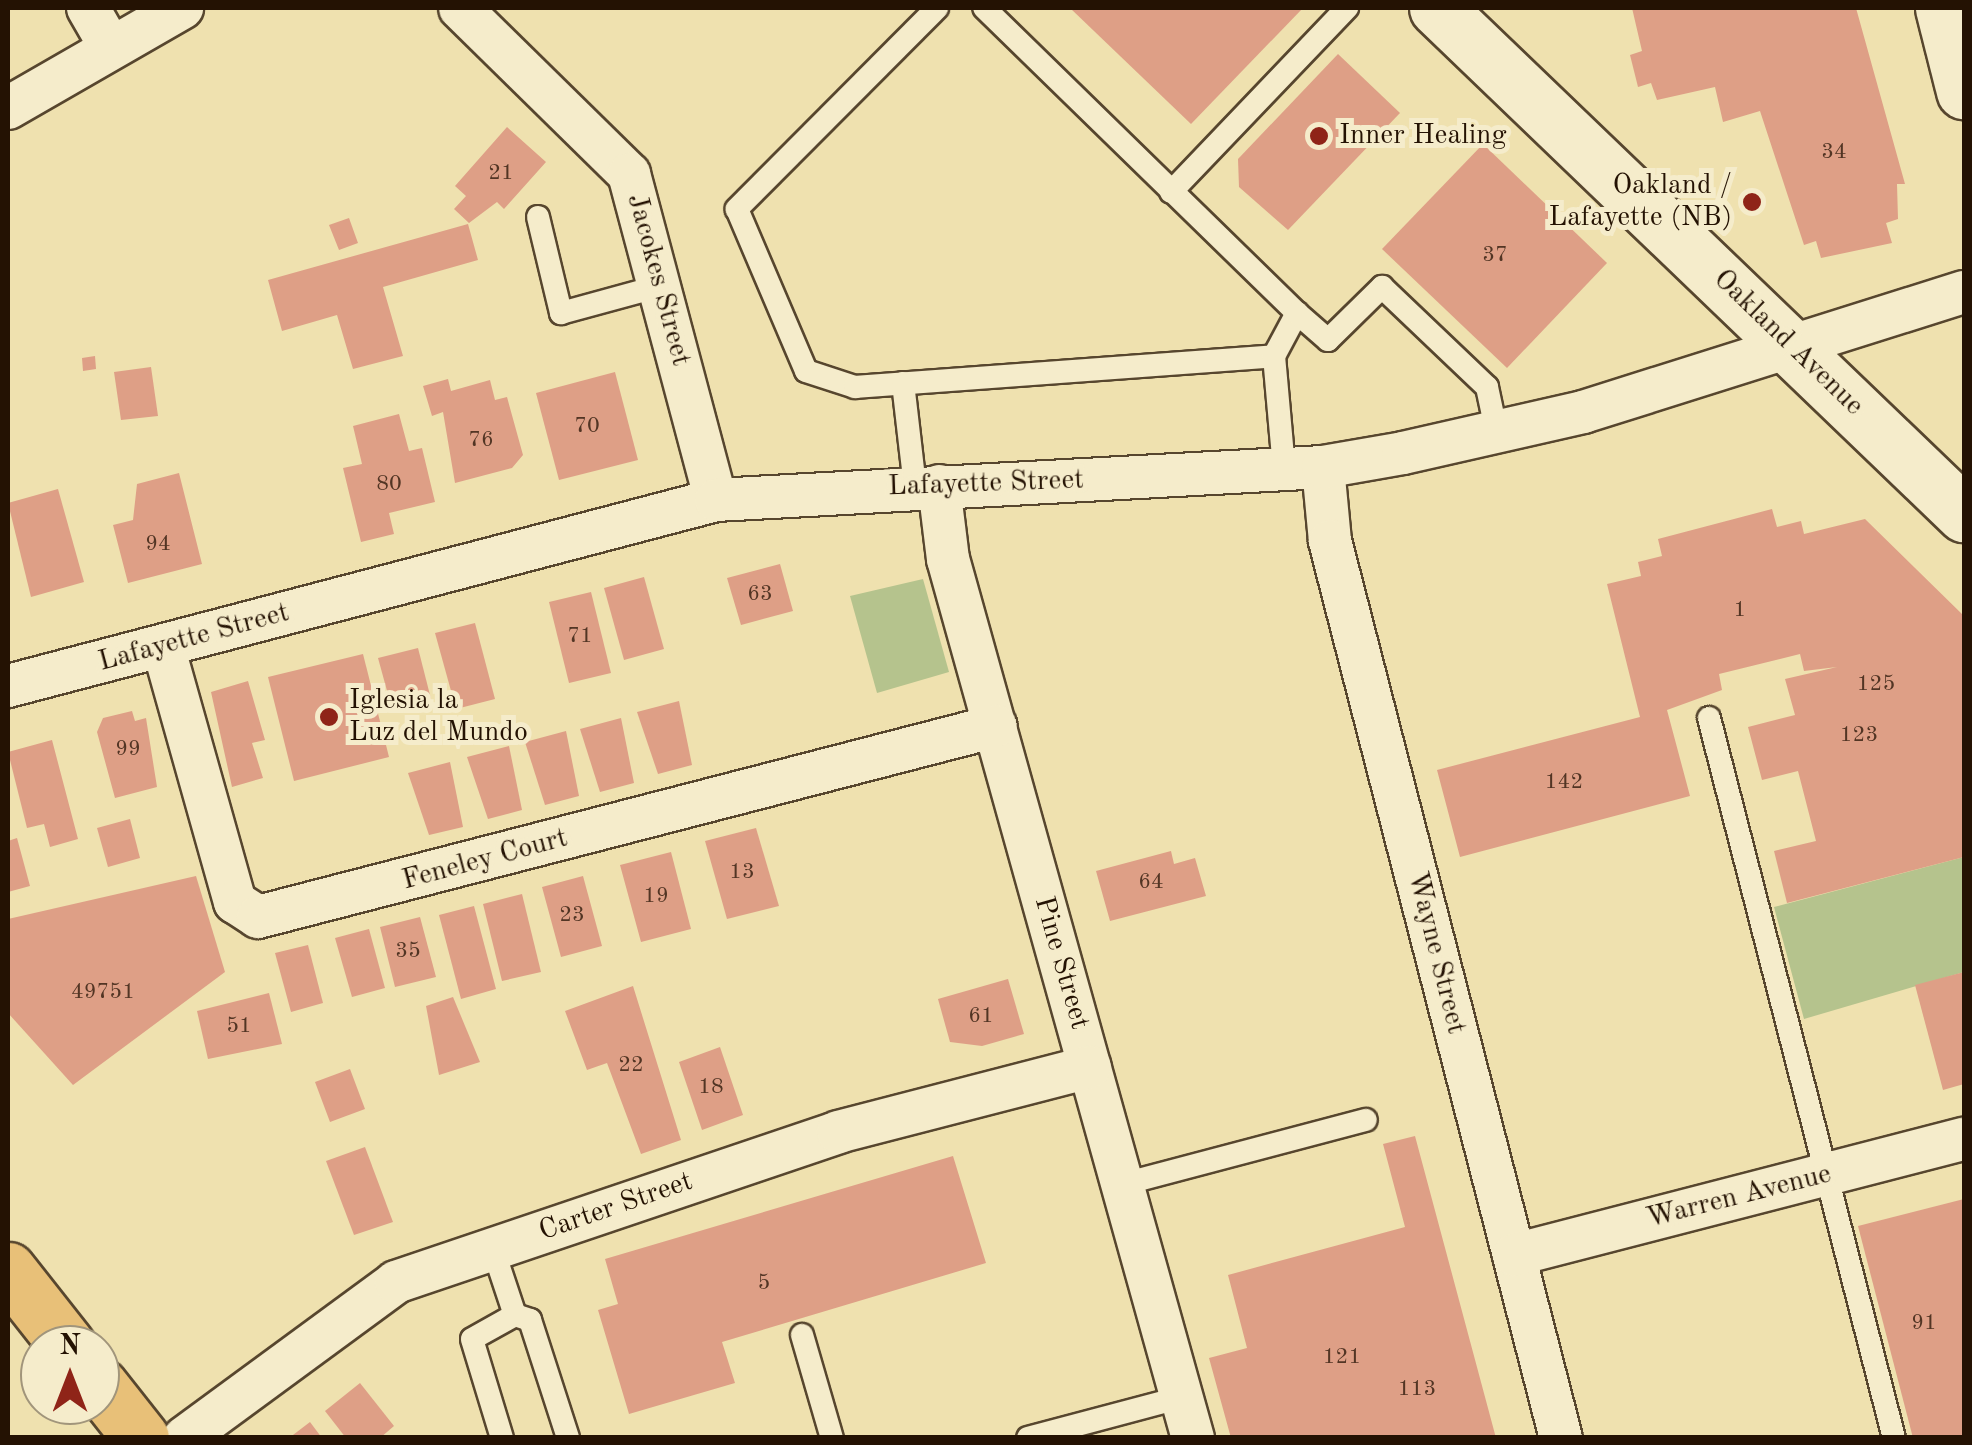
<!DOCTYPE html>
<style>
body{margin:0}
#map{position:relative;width:1972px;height:1445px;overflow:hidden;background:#efe1af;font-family:"Old Standard TT",serif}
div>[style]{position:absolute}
.green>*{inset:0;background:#b5c38d}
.building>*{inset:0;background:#de9f86}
.roads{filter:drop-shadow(2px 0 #57462e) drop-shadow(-2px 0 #57462e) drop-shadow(0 2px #57462e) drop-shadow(0 -2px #57462e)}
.lane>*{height:22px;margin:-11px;padding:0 11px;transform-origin:11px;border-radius:11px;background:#f5eccb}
.street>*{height:42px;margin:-21px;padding:0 21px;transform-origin:21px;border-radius:21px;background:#f5eccb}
.secondary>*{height:55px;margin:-27.5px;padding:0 27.5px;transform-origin:27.5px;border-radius:27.5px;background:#f5eccb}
.highway>*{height:55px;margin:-27.5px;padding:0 27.5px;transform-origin:27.5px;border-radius:27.5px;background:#e8c078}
.dots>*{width:28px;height:28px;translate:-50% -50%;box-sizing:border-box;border:5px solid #f5eccb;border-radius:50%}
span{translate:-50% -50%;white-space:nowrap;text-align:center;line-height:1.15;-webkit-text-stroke:10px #f5eccb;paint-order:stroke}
.number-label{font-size:22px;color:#523524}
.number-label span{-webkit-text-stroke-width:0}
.poi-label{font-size:28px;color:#241203}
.left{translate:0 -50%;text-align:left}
.right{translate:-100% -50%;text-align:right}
.street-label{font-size:28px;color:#241203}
.frame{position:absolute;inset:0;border:10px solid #241203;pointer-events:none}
.north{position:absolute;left:20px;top:1325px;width:100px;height:100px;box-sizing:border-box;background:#f5eccb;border:2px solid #a1957b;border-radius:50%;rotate:0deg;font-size:28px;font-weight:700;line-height:40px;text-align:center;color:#241203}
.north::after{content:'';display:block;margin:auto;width:35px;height:45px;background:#8f2418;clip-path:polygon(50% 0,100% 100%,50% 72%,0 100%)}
</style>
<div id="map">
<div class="green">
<i style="clip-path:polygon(923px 579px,949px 672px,877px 693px,850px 596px)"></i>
<i style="clip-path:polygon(1964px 857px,1964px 972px,1804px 1019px,1774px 907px)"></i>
</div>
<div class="building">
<i style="clip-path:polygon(1070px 8px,1303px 8px,1191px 124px)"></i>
<i style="clip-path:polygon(1632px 8px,1856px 8px,1905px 184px,1897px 184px,1898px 219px,1886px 223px,1892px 243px,1821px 258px,1816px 241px,1804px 245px,1760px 111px,1723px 122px,1715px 87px,1657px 100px,1651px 83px,1638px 87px,1630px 55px,1642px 51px)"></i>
<i style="clip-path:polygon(1338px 54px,1400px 113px,1288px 230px,1239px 187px,1238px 159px)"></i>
<i style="clip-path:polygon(507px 127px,546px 162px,504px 209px,497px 202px,469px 223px,454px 209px,466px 196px,455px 186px)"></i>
<i style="clip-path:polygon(1483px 144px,1607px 263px,1507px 368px,1382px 249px)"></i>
<i style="clip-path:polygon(349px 218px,358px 243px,339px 250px,329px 225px)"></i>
<i style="clip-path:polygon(468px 224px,478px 260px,383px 287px,403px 356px,353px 369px,337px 315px,282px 331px,268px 280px)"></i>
<i style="clip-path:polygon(95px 356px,96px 369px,83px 371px,82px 358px)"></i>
<i style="clip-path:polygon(151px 367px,158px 416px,121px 420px,114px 372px)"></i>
<i style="clip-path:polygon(615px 372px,638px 460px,559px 480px,536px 393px)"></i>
<i style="clip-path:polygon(448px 379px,451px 391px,490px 380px,495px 400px,507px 397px,523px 455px,512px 468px,455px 483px,443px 412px,432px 416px,423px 386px)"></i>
<i style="clip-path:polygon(399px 414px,409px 451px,422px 448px,435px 502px,389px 513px,394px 534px,361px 542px,343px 468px,362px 464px,353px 426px)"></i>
<i style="clip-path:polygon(179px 473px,202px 564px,128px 583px,113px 525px,133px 520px,137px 484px)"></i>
<i style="clip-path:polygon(58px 489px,84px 582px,31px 597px,8px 503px)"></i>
<i style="clip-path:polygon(1772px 509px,1777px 527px,1801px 521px,1804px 534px,1865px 519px,1964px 616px,1964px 857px,1787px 903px,1774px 851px,1816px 841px,1798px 771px,1762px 780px,1748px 727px,1795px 715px,1785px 679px,1837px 667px,1804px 671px,1800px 654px,1719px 674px,1722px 690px,1667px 710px,1690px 796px,1460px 857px,1437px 770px,1640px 717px,1607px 584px,1641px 576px,1638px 562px,1662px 556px,1658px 539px)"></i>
<i style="clip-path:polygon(780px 564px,793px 611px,741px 625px,727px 578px)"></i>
<i style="clip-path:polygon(644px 577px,664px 649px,624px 660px,604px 588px)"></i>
<i style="clip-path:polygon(591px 592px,611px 673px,569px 683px,549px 602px)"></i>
<i style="clip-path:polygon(475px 623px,495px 699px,456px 709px,435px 633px)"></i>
<i style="clip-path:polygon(418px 648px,431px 699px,392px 709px,378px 658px)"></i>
<i style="clip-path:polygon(363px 654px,389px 757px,294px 781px,268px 677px)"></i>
<i style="clip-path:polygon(248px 681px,265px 740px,252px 743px,263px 778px,232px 787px,211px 692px)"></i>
<i style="clip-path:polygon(679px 701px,692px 765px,658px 774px,637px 712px)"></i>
<i style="clip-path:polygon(132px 711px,135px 721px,146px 718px,157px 787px,115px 798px,97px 732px,103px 718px)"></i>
<i style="clip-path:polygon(621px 718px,634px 783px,600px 792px,580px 729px)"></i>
<i style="clip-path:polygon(566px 731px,579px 796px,545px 805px,525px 742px)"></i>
<i style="clip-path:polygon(52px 740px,78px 839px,50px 847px,44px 824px,27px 828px,8px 752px)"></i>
<i style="clip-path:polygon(509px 746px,522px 810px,488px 819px,467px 757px)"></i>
<i style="clip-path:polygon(450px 762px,463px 827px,429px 835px,408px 773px)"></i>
<i style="clip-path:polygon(130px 819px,140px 858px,108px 867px,97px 828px)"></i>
<i style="clip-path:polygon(756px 828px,779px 906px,727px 919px,705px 841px)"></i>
<i style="clip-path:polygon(17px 838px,30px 886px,8px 892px,8px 841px)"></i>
<i style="clip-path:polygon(1171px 851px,1174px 864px,1195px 858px,1206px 896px,1110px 921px,1096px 871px)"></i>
<i style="clip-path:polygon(671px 852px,691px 929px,641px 942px,620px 865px)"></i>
<i style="clip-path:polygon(196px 876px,225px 972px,73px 1085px,8px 1013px,8px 919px)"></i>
<i style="clip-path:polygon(583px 876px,602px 946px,561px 957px,542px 887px)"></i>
<i style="clip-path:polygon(522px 894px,541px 972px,502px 981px,483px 904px)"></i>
<i style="clip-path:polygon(474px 906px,496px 989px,461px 999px,439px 915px)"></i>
<i style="clip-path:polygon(420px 917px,436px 977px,395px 987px,380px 927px)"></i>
<i style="clip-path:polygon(369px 929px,385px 988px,352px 997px,335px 938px)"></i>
<i style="clip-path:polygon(308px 945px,323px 1003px,291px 1012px,275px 953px)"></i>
<i style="clip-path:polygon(1964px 972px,1964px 1084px,1943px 1090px,1915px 985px)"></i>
<i style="clip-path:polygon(1008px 979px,1024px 1034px,982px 1046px,950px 1042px,938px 999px)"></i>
<i style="clip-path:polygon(633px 986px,681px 1140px,641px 1154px,607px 1063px,587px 1070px,565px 1011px)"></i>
<i style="clip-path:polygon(269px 993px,282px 1044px,208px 1059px,197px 1011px)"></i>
<i style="clip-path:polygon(453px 997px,480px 1062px,439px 1075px,426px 1006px)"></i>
<i style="clip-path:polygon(720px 1047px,743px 1115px,702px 1130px,679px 1062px)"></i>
<i style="clip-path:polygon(350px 1069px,365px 1109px,330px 1122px,315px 1082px)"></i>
<i style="clip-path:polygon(1415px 1136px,1496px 1438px,1231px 1438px,1209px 1358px,1247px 1348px,1228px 1275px,1405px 1227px,1383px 1144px)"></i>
<i style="clip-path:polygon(365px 1147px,393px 1222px,354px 1235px,326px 1161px)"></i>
<i style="clip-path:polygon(953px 1156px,986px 1263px,722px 1342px,735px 1383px,629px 1414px,598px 1310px,618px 1304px,605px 1259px)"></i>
<i style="clip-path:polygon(1964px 1199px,1964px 1438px,1913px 1438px,1858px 1226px)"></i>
<i style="clip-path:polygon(360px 1383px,394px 1426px,380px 1438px,346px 1438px,325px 1411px)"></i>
<i style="clip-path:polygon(310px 1422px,322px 1438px,289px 1438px)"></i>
</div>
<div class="roads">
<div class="lane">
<i style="left:937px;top:8px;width:284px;rotate:134.9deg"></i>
<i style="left:737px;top:209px;width:176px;rotate:66.9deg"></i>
<i style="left:806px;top:371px;width:52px;rotate:18.1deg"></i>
<i style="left:855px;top:387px;width:420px;rotate:-4.2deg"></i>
<i style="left:1274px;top:356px;width:49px;rotate:-61.9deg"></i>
<i style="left:1297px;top:313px;width:437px;rotate:-135.7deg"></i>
<i style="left:1171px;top:192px;width:255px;rotate:-46.3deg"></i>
<i style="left:538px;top:217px;width:99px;rotate:76.5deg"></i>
<i style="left:561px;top:313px;width:103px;rotate:-15.3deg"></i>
<i style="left:1297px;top:313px;width:41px;rotate:41.1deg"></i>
<i style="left:1328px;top:340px;width:76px;rotate:-44.5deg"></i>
<i style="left:1382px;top:287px;width:145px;rotate:43.6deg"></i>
<i style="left:1487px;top:387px;width:48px;rotate:78deg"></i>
<i style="left:1274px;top:356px;width:113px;rotate:84.9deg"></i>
<i style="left:903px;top:383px;width:105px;rotate:83.4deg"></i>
<i style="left:1709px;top:718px;width:743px;rotate:75.59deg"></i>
<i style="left:1123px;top:1184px;width:251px;rotate:-14.8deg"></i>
<i style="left:493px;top:1249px;width:70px;rotate:71.6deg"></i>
<i style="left:515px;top:1315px;width:16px;rotate:18deg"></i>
<i style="left:530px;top:1320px;width:124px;rotate:72.1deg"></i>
<i style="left:802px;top:1335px;width:107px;rotate:73.8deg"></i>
<i style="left:502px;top:1438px;width:103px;rotate:-106.9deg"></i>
<i style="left:472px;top:1339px;width:49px;rotate:-29.2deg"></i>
<i style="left:1028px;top:1438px;width:159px;rotate:-14.9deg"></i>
</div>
<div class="street">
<i style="left:88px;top:8px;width:46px;rotate:60.1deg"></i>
<i style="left:460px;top:8px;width:237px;rotate:44.5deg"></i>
<i style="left:629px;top:174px;width:337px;rotate:75.1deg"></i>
<i style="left:8px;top:108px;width:201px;rotate:-29.9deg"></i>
<i style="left:1323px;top:467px;width:74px;rotate:84.6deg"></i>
<i style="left:1330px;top:541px;width:926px;rotate:75.56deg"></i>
<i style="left:939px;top:486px;width:74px;rotate:83deg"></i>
<i style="left:948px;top:559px;width:913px;rotate:74.43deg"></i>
<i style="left:163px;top:646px;width:266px;rotate:74.3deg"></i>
<i style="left:235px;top:902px;width:27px;rotate:33deg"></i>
<i style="left:258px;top:917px;width:762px;rotate:-14.51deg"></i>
<i style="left:8px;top:686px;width:732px;rotate:-14.72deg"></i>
<i style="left:716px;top:500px;width:608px;rotate:-3.11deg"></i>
<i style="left:1323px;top:467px;width:81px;rotate:-9.9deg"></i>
<i style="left:1403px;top:453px;width:185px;rotate:-12.8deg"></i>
<i style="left:1583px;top:412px;width:399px;rotate:-17.5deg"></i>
<i style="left:1514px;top:1255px;width:465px;rotate:-14.5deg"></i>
<i style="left:184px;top:1438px;width:263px;rotate:-36.3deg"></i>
<i style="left:396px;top:1282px;width:467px;rotate:-18.7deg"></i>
<i style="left:838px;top:1132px;width:260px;rotate:-14.5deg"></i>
</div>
<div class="secondary">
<i style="left:1437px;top:8px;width:731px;rotate:43.84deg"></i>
<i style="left:1943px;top:8px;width:86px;rotate:75.8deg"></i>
</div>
<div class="highway">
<i style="left:8px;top:1270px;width:95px;rotate:51.8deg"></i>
<i style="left:100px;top:1386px;width:66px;rotate:51.7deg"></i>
</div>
</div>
<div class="dots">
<i style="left:1319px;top:136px;background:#8f2418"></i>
<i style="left:1752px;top:202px;background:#8f2418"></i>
<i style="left:329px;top:717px;background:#8f2418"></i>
</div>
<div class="number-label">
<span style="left:1834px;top:153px">34</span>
<span style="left:501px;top:174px">21</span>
<span style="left:1495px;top:256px">37</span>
<span style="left:587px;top:427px">70</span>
<span style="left:481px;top:441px">76</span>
<span style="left:389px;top:485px">80</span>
<span style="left:158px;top:545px">94</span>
<span style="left:760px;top:595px">63</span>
<span style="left:1740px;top:611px">1</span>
<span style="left:580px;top:637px">71</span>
<span style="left:1876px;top:685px">125</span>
<span style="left:1859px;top:736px">123</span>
<span style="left:128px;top:750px">99</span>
<span style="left:1564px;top:783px">142</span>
<span style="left:742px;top:873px">13</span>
<span style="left:1151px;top:883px">64</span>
<span style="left:656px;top:897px">19</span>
<span style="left:572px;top:916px">23</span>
<span style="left:408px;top:952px">35</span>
<span style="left:103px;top:993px">49751</span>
<span style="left:981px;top:1017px">61</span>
<span style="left:239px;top:1027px">51</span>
<span style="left:631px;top:1066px">22</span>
<span style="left:711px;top:1088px">18</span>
<span style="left:764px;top:1284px">5</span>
<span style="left:1924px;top:1324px">91</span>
<span style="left:1342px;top:1358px">121</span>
<span style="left:1417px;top:1390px">113</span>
</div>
<div class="poi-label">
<span class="left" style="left:1339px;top:136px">Inner Healing</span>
<span class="right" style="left:1732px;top:202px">Oakland /<br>Lafayette (NB)</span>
<span class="left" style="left:349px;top:717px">Iglesia la<br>Luz del Mundo</span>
</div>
<div class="street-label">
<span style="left:658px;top:280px;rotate:75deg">Jacokes Street</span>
<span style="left:1788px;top:343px;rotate:44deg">Oakland Avenue</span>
<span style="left:986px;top:484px;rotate:-2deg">Lafayette Street</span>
<span style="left:194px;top:638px;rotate:-15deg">Lafayette Street</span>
<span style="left:485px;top:860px;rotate:-15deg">Feneley Court</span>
<span style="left:1436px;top:953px;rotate:76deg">Wayne Street</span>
<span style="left:1061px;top:963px;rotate:74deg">Pine Street</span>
<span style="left:1739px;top:1197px;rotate:-14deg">Warren Avenue</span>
<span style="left:616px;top:1207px;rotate:-19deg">Carter Street</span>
</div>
<div class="frame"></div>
<div class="north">N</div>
</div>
